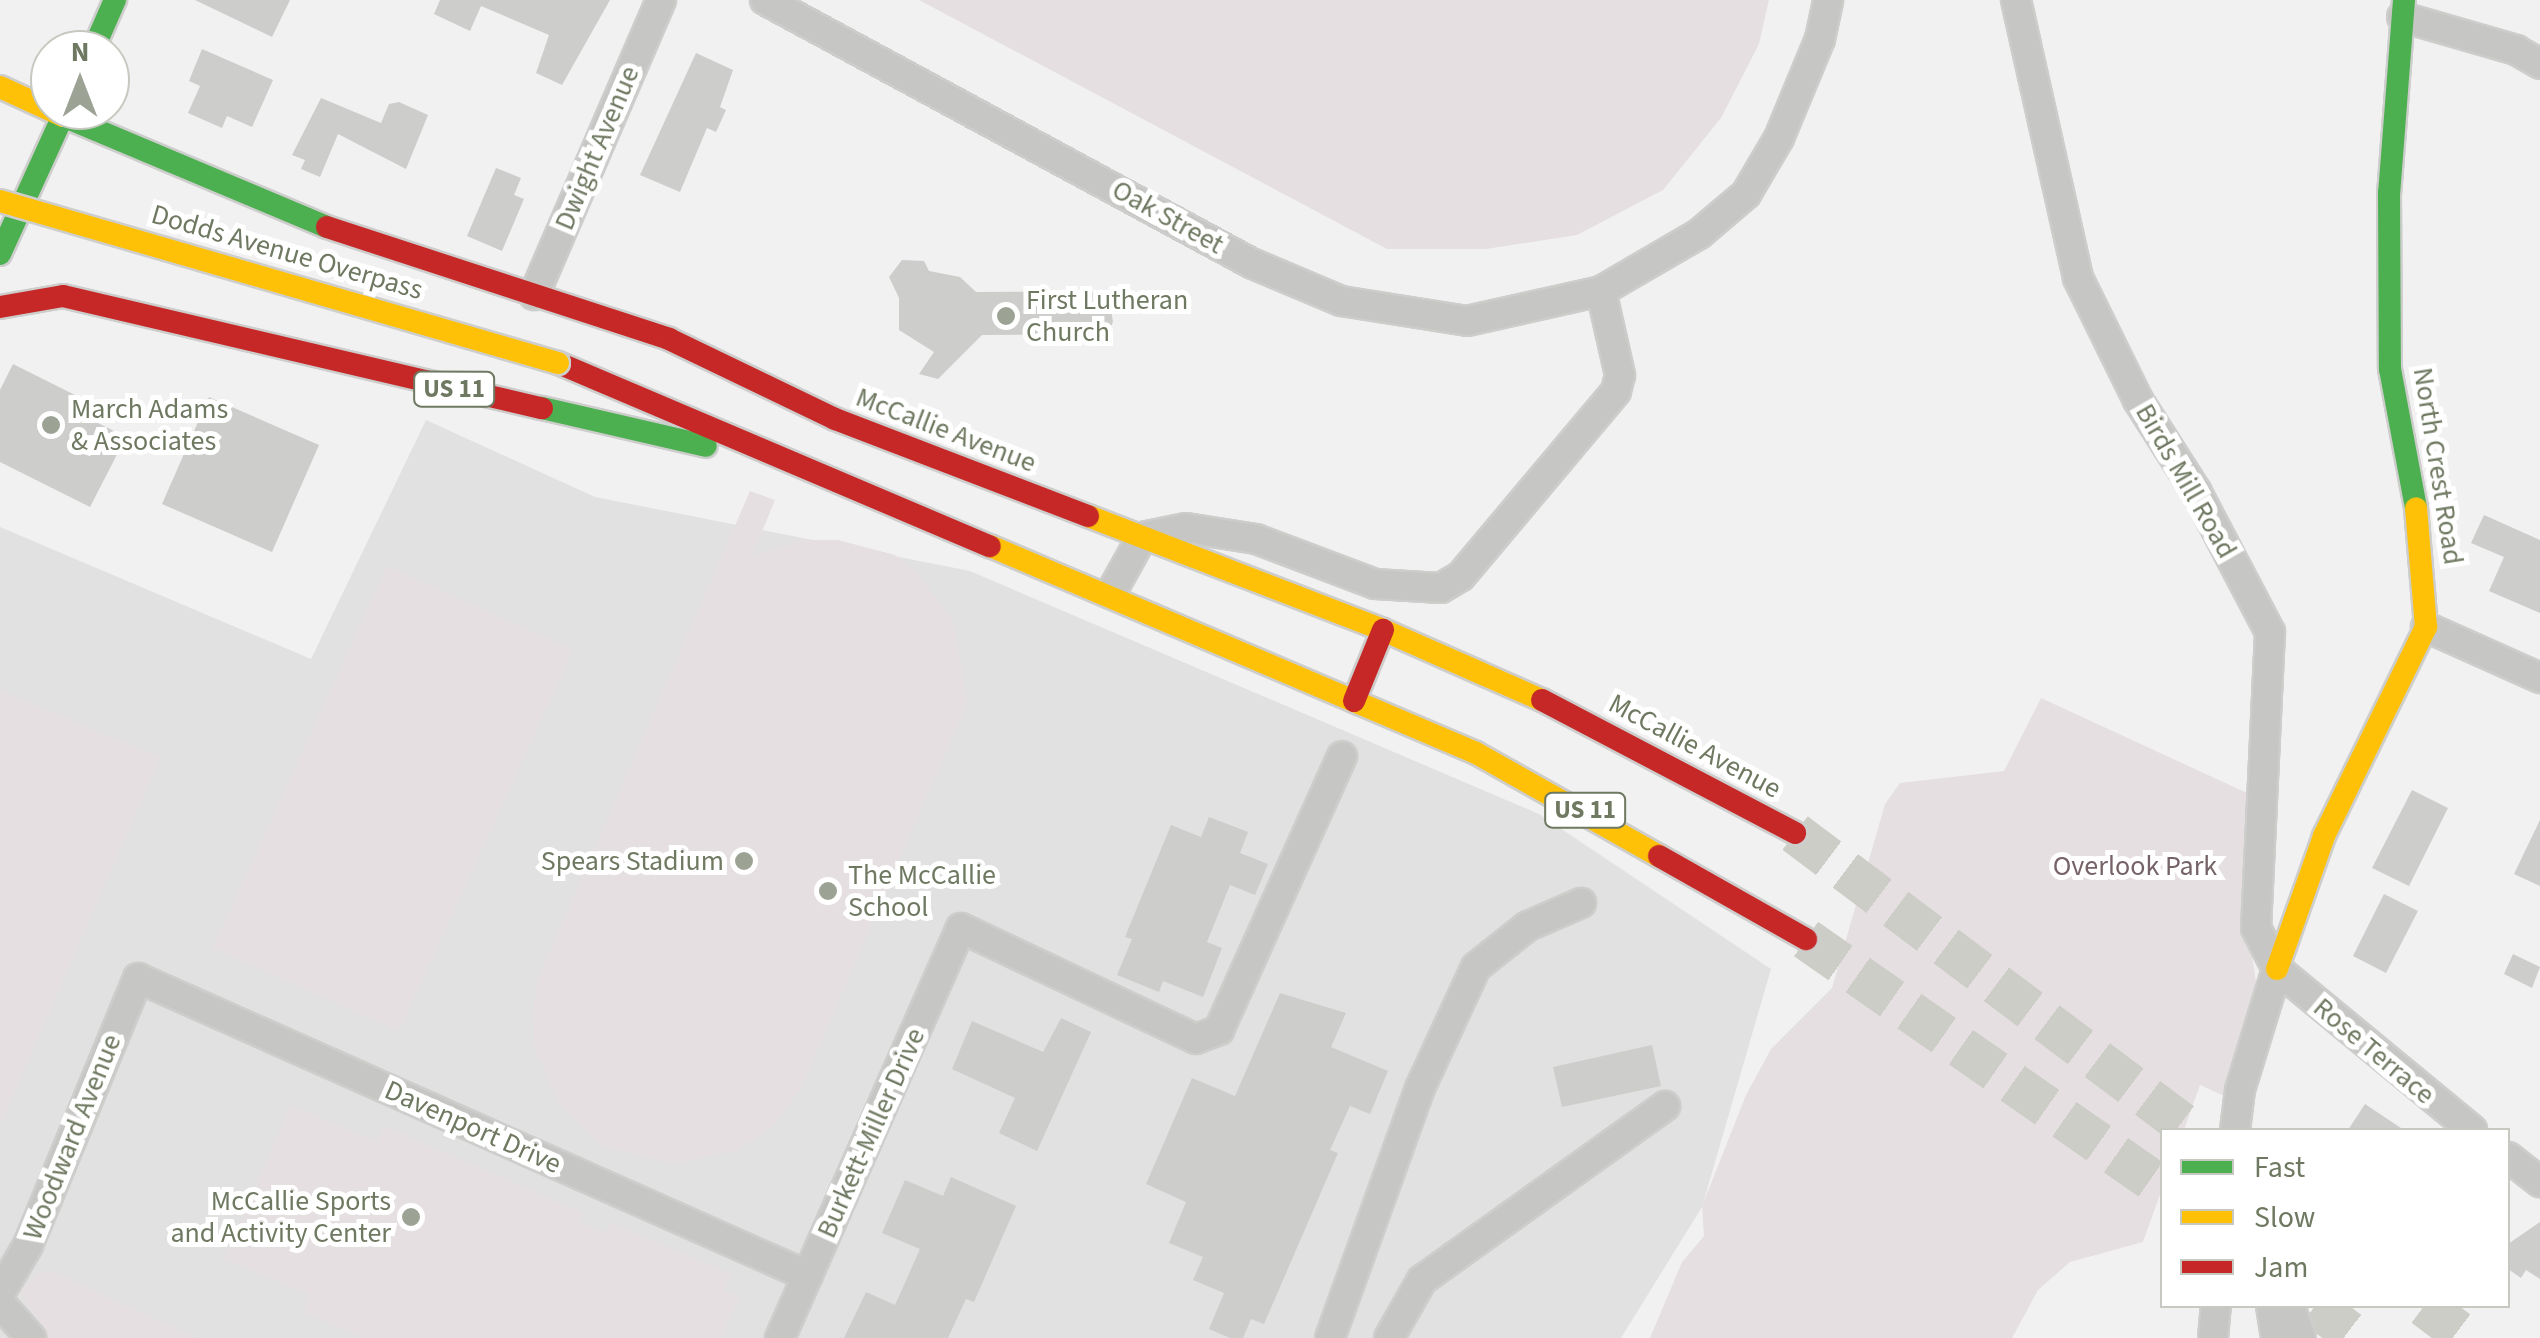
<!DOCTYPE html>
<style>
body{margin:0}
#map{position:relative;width:2540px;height:1338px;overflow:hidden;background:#f2f1f2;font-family:"Source Sans 3",sans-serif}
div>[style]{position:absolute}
.built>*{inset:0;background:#e2e1e1}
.green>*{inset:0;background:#e5dfe2}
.building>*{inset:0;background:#cdcdcc}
.primary-tunnel>*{height:42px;margin-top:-21px;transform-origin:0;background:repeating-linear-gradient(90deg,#cbcdc6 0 42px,transparent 0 63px)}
.roads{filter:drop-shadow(2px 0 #cdcecc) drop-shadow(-2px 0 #cdcecc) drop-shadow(0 2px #cdcecc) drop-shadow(0 -2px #cdcecc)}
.street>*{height:28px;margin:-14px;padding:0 14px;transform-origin:14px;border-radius:14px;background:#c6c6c4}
.fast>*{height:22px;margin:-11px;padding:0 11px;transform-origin:11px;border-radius:11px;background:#4caf50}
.slow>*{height:22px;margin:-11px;padding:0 11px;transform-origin:11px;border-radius:11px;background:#ffc107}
.jam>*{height:22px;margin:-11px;padding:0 11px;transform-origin:11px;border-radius:11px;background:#c62828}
.bridges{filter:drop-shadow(2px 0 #cececd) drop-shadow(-2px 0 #cececd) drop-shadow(0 2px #cececd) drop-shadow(0 -2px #cececd)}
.slow-bridge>*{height:22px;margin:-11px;padding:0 11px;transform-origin:11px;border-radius:11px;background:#ffc107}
.dots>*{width:28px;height:28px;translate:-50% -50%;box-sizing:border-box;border:5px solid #fff;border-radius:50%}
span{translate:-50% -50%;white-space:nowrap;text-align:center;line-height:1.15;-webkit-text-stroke:10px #fff;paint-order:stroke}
.shield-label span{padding:2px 8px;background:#fff;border:2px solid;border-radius:8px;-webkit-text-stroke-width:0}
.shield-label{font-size:25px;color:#6f7961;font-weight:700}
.street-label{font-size:28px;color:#6f7961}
.poi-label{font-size:28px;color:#6f7961}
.left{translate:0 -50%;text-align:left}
.right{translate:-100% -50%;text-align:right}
.park-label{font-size:28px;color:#766367}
.legend{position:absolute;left:2160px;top:1128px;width:350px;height:180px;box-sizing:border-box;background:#fff;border:2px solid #c5c9c0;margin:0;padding:12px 18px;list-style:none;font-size:30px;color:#6f7961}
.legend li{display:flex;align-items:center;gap:20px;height:50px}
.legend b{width:50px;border:2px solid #c5c9c0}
.north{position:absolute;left:30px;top:30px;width:100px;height:100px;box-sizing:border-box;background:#fff;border:2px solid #c5c9c0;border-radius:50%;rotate:0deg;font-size:28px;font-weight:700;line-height:40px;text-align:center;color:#6f7961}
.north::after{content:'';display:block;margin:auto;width:35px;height:45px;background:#9da394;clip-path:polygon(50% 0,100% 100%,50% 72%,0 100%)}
</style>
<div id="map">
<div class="built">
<i style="clip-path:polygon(426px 420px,595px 497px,970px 571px,1539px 814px,1771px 969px,1702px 1207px,1621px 1338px,0 1338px,0 527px,311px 659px)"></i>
</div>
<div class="green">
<i style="clip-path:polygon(919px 0,1769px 0,1759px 44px,1721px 118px,1663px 190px,1577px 235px,1486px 249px,1387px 249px)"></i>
<i style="clip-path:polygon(750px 491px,775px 500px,752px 556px,805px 540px,838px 540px,895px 555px,917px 573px,953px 620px,967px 703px,800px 1090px,770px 1129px,738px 1150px,671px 1164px,602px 1145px,561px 1107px,535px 1049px,533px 1010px,538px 979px)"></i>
<i style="clip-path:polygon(387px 566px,573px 650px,399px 1031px,213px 948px)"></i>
<i style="clip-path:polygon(0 690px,160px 758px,0 1125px)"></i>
<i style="clip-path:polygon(2041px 698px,2247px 793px,2244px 903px,2256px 982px,2224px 1096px,2200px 1085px,2184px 1130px,2162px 1130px,2162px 1189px,2143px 1242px,2070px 1262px,2038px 1290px,2012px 1338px,1650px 1338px,1682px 1262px,1704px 1236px,1702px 1206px,1746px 1095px,1771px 1049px,1832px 988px,1885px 804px,1900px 783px,2004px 771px)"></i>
<i style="clip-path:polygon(291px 1105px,376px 1142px,384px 1126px,583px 1213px,580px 1222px,605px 1233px,610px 1222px,731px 1274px,724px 1290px,739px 1297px,721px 1338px,363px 1338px,304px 1312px,310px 1295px,224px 1258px)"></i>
<i style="clip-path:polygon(38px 1271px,53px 1272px,196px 1338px,49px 1338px,21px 1294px)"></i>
</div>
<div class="building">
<i style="clip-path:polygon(195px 0,290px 0,272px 37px)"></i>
<i style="clip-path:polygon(440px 0,610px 0,562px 85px,536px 73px,549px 35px,481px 6px,470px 31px,434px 14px)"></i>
<i style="clip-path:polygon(202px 49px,273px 80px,252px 127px,227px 116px,222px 128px,188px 113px,200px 86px,189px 81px)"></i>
<i style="clip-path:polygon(696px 53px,733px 70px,720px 107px,726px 110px,716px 132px,707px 128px,680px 192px,640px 175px)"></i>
<i style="clip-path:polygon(321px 98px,381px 123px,389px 104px,399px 102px,428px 115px,406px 169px,338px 134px,320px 177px,301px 169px,305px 160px,292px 155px)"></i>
<i style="clip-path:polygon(496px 168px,521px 178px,514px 195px,524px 199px,502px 251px,467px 236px)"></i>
<i style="clip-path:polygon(902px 260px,924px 261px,929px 271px,960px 277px,976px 292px,1108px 291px,1113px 322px,1107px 334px,982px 335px,938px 379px,919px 374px,934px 352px,899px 330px,899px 298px,889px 277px)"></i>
<i style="clip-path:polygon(13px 364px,85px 400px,78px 413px,126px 437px,90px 507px,0 462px,0 390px)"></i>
<i style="clip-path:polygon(209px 397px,319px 445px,272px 552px,162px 504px)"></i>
<i style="clip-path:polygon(2484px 515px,2540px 540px,2540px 613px,2489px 591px,2504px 557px,2471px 543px)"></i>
<i style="clip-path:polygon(2412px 790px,2448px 808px,2409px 886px,2372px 868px)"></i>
<i style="clip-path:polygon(1209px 817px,1248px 832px,1240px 853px,1268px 864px,1255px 895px,1230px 885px,1207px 942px,1222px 948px,1203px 997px,1163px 981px,1159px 992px,1117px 975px,1132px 939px,1125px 937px,1171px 825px,1201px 837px)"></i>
<i style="clip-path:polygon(2540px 820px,2540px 886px,2514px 874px)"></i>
<i style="clip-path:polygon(2384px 894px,2418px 911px,2386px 973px,2353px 956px)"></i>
<i style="clip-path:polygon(2513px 954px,2540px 967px,2532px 988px,2504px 974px)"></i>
<i style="clip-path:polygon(1280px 993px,1346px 1013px,1331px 1047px,1388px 1071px,1370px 1114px,1350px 1106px,1330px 1150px,1338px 1153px,1264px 1324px,1251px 1319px,1243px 1338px,1230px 1338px,1209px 1329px,1224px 1293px,1193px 1280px,1203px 1257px,1169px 1243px,1186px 1202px,1146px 1184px,1192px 1078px,1235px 1096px)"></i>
<i style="clip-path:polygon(1061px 1018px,1091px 1032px,1037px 1151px,999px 1133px,1015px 1098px,952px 1069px,972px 1021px,1043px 1052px)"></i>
<i style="clip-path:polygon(1652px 1045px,1661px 1086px,1562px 1107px,1553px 1067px)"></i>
<i style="clip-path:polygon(2365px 1104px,2404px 1130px,2348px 1130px)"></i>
<i style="clip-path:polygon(951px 1177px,1016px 1206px,974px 1302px,966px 1299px,948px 1338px,844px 1338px,866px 1292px,895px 1305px,920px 1249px,882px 1233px,905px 1180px,943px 1196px)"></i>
<i style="clip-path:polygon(2540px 1222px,2540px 1279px,2526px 1270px,2521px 1278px,2508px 1269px,2508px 1244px)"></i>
</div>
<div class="primary-tunnel">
<i style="left:1795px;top:833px;width:495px;rotate:36.9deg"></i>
<i style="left:1806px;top:939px;width:434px;rotate:34.9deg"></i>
<i style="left:2315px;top:1306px;width:53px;rotate:37.3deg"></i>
<i style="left:2424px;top:1306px;width:54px;rotate:36.7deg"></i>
</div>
<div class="roads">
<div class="street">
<i style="left:765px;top:0;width:553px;rotate:28.42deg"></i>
<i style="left:1251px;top:263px;width:98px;rotate:22.9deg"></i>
<i style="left:1341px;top:301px;width:128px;rotate:9deg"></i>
<i style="left:1467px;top:321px;width:137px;rotate:-12.6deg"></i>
<i style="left:1601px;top:291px;width:113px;rotate:-30.2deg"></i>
<i style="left:1699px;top:234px;width:62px;rotate:-40.4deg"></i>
<i style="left:1746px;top:194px;width:65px;rotate:-59.5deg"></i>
<i style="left:1779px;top:138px;width:107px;rotate:-67.5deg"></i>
<i style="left:1820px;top:39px;width:40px;rotate:-78deg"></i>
<i style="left:2016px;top:0;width:285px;rotate:77.4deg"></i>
<i style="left:2078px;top:278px;width:136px;rotate:63.8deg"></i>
<i style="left:2138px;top:400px;width:108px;rotate:57.5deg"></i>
<i style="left:2196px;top:491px;width:159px;rotate:62.3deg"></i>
<i style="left:2270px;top:632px;width:296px;rotate:92.7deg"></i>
<i style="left:2256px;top:928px;width:46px;rotate:62.9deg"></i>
<i style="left:2277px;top:969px;width:253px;rotate:39.5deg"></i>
<i style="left:2402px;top:17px;width:119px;rotate:16.1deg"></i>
<i style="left:2516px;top:50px;width:28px;rotate:30deg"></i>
<i style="left:534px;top:295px;width:321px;rotate:-66.7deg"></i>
<i style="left:1111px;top:593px;width:64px;rotate:-61deg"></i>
<i style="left:1142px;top:537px;width:45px;rotate:-11.6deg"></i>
<i style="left:1186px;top:528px;width:71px;rotate:8.9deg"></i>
<i style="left:1256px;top:539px;width:127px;rotate:20.7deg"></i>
<i style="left:1375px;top:584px;width:66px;rotate:3.5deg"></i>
<i style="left:1441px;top:588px;width:23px;rotate:-31deg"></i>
<i style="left:1461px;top:576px;width:241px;rotate:-50deg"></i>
<i style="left:1616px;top:391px;width:16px;rotate:-76deg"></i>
<i style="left:1620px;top:375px;width:86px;rotate:-102.7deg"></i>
<i style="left:2426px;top:627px;width:125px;rotate:24.1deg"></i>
<i style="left:2235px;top:1130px;width:40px;rotate:-82.9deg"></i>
<i style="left:2240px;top:1090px;width:127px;rotate:-73deg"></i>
<i style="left:2508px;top:1157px;width:41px;rotate:38deg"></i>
<i style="left:0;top:1293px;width:56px;rotate:-59.7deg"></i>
<i style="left:28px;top:1245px;width:289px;rotate:-67.6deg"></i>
<i style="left:138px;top:978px;width:733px;rotate:23.98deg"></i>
<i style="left:0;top:1303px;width:47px;rotate:48.5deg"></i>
<i style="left:2271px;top:1306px;width:32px;rotate:81deg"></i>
<i style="left:2290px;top:1306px;width:34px;rotate:71deg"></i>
<i style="left:780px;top:1338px;width:448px;rotate:-66.2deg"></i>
<i style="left:961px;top:928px;width:260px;rotate:25.3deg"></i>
<i style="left:1196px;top:1039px;width:25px;rotate:-21deg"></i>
<i style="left:1219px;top:1030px;width:300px;rotate:-65.8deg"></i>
<i style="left:1330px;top:1338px;width:266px;rotate:-70.2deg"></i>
<i style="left:1420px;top:1088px;width:133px;rotate:-65.2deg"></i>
<i style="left:1476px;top:967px;width:66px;rotate:-38.3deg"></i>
<i style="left:1528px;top:926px;width:58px;rotate:-23.5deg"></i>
<i style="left:1389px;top:1338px;width:67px;rotate:-60.4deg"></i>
<i style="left:1422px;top:1280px;width:299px;rotate:-35.6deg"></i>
<i style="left:2213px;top:1338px;width:32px;rotate:-85deg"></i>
</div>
<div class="fast">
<i style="left:2404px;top:0;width:194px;rotate:94.4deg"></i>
<i style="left:2389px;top:193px;width:176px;rotate:89.7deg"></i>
<i style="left:2390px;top:369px;width:141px;rotate:79.4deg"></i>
<i style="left:93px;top:50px;width:55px;rotate:-66.3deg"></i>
<i style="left:0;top:254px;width:152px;rotate:-65.5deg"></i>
<i style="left:63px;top:116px;width:286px;rotate:22.8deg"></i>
<i style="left:542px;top:408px;width:168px;rotate:13deg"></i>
</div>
<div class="slow">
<i style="left:0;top:87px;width:69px;rotate:24.7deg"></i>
<i style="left:63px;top:116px;width:6px;rotate:-72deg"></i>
<i style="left:1088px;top:516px;width:316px;rotate:21.1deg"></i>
<i style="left:1383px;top:630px;width:174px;rotate:23.8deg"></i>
<i style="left:990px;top:546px;width:528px;rotate:23.07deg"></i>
<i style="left:1476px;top:753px;width:210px;rotate:29.4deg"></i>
<i style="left:2277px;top:969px;width:141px;rotate:-70.5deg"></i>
<i style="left:2324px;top:836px;width:233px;rotate:-64deg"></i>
<i style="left:2426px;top:627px;width:119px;rotate:-94.8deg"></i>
</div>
<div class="jam">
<i style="left:327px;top:227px;width:360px;rotate:18.1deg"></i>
<i style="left:669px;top:339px;width:184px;rotate:25.7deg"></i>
<i style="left:835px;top:419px;width:271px;rotate:21deg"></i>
<i style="left:0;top:307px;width:64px;rotate:-9.9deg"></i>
<i style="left:63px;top:296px;width:492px;rotate:13.2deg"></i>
<i style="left:558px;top:363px;width:469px;rotate:23deg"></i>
<i style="left:1542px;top:700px;width:286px;rotate:27.7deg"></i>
<i style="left:1354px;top:701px;width:77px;rotate:-67.8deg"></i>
<i style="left:1659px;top:856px;width:169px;rotate:29.5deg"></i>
</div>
</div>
<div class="bridges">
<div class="slow-bridge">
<i style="left:0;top:201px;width:581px;rotate:16.19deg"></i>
</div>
</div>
<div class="dots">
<i style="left:1006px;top:316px;background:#9da394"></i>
<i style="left:51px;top:425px;background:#9da394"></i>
<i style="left:744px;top:861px;background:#9da394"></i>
<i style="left:828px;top:891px;background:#9da394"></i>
<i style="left:411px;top:1217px;background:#9da394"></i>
</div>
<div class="shield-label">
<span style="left:454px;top:389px">US 11</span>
<span style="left:1585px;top:810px">US 11</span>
</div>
<div class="street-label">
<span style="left:597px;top:148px;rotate:-67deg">Dwight Avenue</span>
<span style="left:1168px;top:217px;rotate:29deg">Oak Street</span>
<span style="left:287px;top:252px;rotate:16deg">Dodds Avenue Overpass</span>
<span style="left:946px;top:430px;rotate:21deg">McCallie Avenue</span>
<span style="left:2438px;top:466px;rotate:81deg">North Crest Road</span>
<span style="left:2186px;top:481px;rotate:60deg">Birds Mill Road</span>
<span style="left:1695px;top:746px;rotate:28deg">McCallie Avenue</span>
<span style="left:2374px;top:1051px;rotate:40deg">Rose Terrace</span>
<span style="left:473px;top:1127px;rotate:24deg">Davenport Drive</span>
<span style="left:871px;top:1133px;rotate:-66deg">Burkett-Miller Drive</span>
<span style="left:72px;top:1137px;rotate:-68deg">Woodward Avenue</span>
</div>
<div class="poi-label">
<span class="left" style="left:1026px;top:316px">First Lutheran<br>Church</span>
<span class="left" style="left:71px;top:425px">March Adams<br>&amp; Associates</span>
<span class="right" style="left:724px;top:861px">Spears Stadium</span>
<span class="left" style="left:848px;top:891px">The McCallie<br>School</span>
<span class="right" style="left:391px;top:1217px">McCallie Sports<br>and Activity Center</span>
</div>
<div class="park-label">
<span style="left:2135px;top:866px">Overlook Park</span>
</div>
<ul class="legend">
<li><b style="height:12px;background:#4caf50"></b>Fast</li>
<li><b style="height:12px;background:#ffc107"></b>Slow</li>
<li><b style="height:12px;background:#c62828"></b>Jam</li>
</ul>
<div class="north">N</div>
</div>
